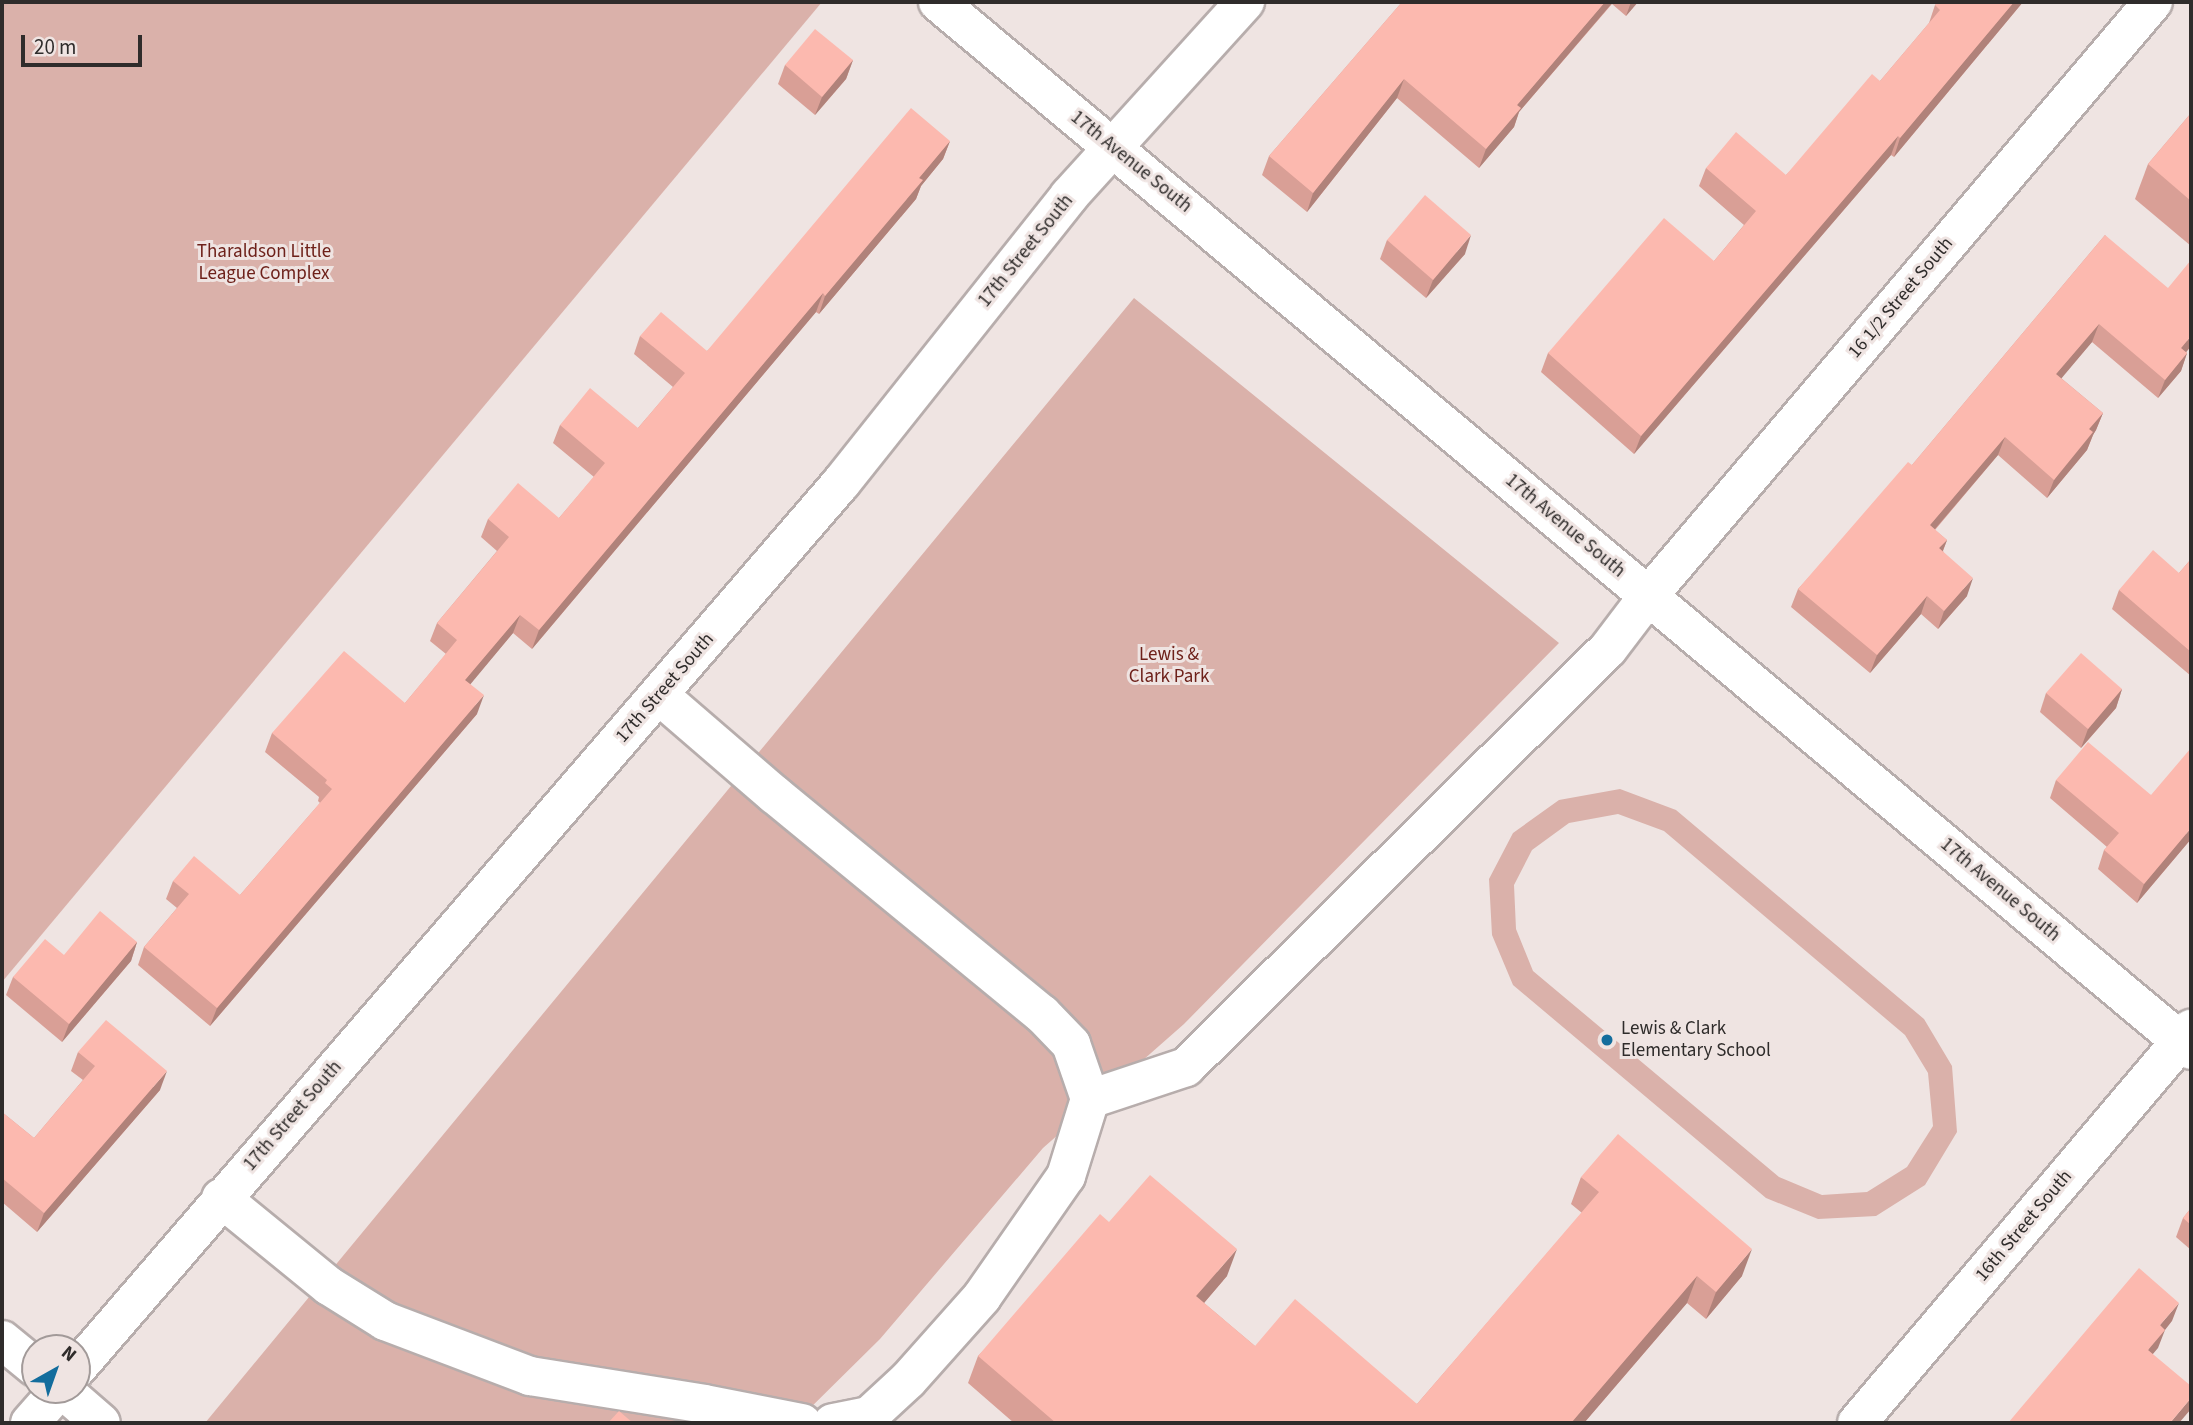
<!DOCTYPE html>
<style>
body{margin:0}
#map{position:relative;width:2193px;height:1425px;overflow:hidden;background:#efe4e2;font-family:"Source Sans 3",sans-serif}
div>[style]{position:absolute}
.green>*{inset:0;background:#dab1aa}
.roads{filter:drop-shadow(2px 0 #b7adac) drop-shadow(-2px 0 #b7adac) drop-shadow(0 2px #b7adac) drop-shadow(0 -2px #b7adac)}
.minor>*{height:38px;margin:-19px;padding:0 19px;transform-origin:19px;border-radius:19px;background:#fff}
.wall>*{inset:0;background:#d99f96}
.shaded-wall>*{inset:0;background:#b0827a}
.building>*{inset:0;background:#fcb9af}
.dots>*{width:19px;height:19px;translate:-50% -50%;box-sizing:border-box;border:4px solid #efe4e2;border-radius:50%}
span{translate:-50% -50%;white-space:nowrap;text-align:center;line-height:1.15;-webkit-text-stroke:6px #efe4e2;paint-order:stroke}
.street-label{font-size:19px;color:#2f2c2b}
.park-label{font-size:19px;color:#6e211a}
.poi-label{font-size:19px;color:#2f2c2b}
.left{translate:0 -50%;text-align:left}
.frame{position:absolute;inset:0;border:4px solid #2f2c2b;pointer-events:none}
.north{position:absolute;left:21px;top:1334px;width:70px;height:70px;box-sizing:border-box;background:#efe4e2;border:2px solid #a29a99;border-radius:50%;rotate:40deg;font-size:19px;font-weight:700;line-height:28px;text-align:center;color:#2f2c2b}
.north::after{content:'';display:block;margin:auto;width:24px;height:32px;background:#136d9d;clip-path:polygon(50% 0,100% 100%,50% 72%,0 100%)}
.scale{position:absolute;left:21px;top:35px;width:121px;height:32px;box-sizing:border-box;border:4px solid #2f2c2b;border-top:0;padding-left:9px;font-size:21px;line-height:24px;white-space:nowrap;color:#2f2c2b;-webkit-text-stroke:5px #efe4e2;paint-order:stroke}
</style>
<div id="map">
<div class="green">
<i style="clip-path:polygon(2px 2px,822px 2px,2px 982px)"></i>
<i style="clip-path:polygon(1134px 298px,1559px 643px,1184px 1024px,1043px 1148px,880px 1339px,795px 1423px,205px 1423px)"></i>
<i style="clip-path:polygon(evenodd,1620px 789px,1676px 810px,1924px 1019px,1952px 1066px,1957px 1132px,1925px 1185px,1876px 1216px,1818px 1219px,1766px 1198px,1513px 985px,1492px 935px,1489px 879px,1513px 833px,1559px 800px,1620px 789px,1618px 814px,1664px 831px,1905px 1035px,1928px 1073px,1933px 1126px,1907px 1167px,1867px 1192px,1822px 1195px,1779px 1177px,1533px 971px,1516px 929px,1514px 885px,1532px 850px,1569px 823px,1618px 814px)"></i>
</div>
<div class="roads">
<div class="minor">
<i style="left:938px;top:2px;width:1633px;rotate:39.91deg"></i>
<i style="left:659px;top:695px;width:153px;rotate:40.8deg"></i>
<i style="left:775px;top:795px;width:345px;rotate:39.4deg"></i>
<i style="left:1042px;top:1014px;width:42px;rotate:46deg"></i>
<i style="left:1071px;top:1044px;width:58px;rotate:70.9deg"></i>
<i style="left:1090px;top:1099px;width:81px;rotate:107.3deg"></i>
<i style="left:1066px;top:1176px;width:147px;rotate:124.8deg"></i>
<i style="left:982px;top:1297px;width:111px;rotate:131.7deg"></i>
<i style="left:908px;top:1380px;width:53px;rotate:137.3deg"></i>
<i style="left:869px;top:1416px;width:37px;rotate:169deg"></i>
<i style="left:1090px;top:1099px;width:101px;rotate:-18.4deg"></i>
<i style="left:1186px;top:1067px;width:594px;rotate:-44.73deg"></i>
<i style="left:1608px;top:649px;width:68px;rotate:-52.8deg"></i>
<i style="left:1649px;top:595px;width:778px;rotate:-49.64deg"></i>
<i style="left:221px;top:1198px;width:139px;rotate:39.2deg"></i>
<i style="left:329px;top:1286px;width:66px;rotate:32deg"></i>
<i style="left:385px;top:1321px;width:155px;rotate:20.8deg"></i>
<i style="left:530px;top:1376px;width:176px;rotate:9.1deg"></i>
<i style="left:704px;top:1404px;width:100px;rotate:11deg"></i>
<i style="left:2px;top:1340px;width:43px;rotate:39.3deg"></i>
<i style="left:77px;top:1368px;width:1169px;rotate:-49.2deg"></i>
<i style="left:841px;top:483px;width:367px;rotate:-51.5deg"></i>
<i style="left:1069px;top:196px;width:262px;rotate:-47.8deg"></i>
<i style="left:63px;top:1390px;width:50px;rotate:41deg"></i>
<i style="left:30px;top:1423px;width:44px;rotate:-48.7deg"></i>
<i style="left:1857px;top:1423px;width:517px;rotate:-49.71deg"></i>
</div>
</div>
<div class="wall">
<i style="clip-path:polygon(1402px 2px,1638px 2px,1626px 16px,1612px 4px,1519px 112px,1514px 127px,1479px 168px,1397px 98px,1307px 212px,1262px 175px,1269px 156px)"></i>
<i style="clip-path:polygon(1938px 2px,2023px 2px,1894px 157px,1891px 155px,1634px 454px,1541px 372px,1548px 353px,1714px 261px,1744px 225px,1699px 186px,1706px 168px,1786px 175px,1880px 81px,1929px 23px,1935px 5px)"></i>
<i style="clip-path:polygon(853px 60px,846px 79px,815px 115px,778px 84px,785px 65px)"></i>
<i style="clip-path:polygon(2191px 113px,2191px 246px,2135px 199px,2148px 164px)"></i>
<i style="clip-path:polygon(950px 141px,943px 159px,921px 186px,916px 199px,819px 314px,816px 312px,532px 649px,513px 633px,470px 684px,477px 714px,210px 1026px,138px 965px,144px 947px,177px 908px,166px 899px,173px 881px,240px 895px,320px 803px,318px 801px,319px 797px,265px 752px,272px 733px,405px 703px,446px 654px,430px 641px,437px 623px,497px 551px,481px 537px,488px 519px,559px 518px,594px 477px,553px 443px,560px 425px,638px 428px,673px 387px,634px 354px,640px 336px,707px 351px)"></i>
<i style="clip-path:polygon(2105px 235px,2191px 346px,2186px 352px,2187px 353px,2181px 371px,2158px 398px,2092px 342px,2061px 378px,2103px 413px,2096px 430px,2093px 435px,2087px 450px,2047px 498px,1998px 455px,1935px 530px,1947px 540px,1943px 551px,1967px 596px,1938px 629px,1921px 614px,1870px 673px,1791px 607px,1798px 589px,1912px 465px)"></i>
<i style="clip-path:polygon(1387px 240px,1465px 254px,1426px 298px,1380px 259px)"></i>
<i style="clip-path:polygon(2191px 559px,2191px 676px,2112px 609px,2119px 590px,2179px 573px)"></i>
<i style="clip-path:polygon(2122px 689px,2116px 708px,2081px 748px,2040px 712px,2046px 693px)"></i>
<i style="clip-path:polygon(2056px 780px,2151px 795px,2191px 839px,2137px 903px,2098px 869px,2104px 850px,2107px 847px,2050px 798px)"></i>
<i style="clip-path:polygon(137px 942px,131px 961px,62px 1042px,6px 995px,13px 977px,64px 955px)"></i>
<i style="clip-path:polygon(78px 1052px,160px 1090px,37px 1232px,2px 1202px,2px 1112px,34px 1138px,83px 1080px,71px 1071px)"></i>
<i style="clip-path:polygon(1581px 1177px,1742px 1276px,1706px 1319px,1687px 1303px,1584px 1423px,1014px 1423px,968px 1383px,978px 1356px,1109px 1222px,1227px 1276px,1204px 1303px,1255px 1346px,1417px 1404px,1582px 1213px,1571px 1204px)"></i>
<i style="clip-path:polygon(2191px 1208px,2191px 1250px,2176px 1237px,2183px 1218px)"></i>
</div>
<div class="shaded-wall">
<i style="clip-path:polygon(1605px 2px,1613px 2px,1519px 112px,1514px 127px,1479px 168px,1486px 149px,1517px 105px)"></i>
<i style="clip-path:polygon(1631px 2px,1638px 2px,1626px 16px)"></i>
<i style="clip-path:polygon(2014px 2px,2023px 2px,1894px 157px,1900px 138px)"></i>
<i style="clip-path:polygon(853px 60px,846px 79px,815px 115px,822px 97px)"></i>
<i style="clip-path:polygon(1404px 79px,1397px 98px,1307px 212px,1313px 193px)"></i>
<i style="clip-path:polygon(1898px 136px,1891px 155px,1634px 454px,1641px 436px)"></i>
<i style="clip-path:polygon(950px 141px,943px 159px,921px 186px,916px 199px,819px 314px,825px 296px,919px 178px)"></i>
<i style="clip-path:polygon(1471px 235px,1465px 254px,1426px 298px,1433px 280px)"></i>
<i style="clip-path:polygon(823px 293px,816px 312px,532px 649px,539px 630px)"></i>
<i style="clip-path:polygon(2099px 324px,2092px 342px,2050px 392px,2056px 374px)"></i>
<i style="clip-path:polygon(2191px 336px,2191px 346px,2175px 366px,2181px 348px)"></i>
<i style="clip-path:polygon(2187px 353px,2181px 371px,2158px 398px,2165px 380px)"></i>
<i style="clip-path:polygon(2103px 413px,2096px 430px,2093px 435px,2087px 450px,2047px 498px,2054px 480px,2089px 429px)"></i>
<i style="clip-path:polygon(2005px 437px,1998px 455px,1923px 543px,1930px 525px)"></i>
<i style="clip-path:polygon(1947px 540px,1940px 558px,1939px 548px)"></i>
<i style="clip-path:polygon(1973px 578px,1967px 596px,1938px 629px,1944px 611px)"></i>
<i style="clip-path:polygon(1927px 596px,1921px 614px,1870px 673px,1877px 655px)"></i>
<i style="clip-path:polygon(520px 615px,513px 633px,459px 698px,465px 680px)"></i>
<i style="clip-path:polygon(2122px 689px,2116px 708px,2081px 748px,2088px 729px)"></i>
<i style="clip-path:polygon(484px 695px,477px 714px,210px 1026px,217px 1008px)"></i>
<i style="clip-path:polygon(2191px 828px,2191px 839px,2137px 903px,2144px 884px)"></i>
<i style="clip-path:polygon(137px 942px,131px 961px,62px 1042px,69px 1024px)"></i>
<i style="clip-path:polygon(167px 1071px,160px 1090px,37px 1232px,44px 1213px)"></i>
<i style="clip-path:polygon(1237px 1249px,1227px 1276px,1186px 1324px,1196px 1296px)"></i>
<i style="clip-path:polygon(1752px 1249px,1742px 1276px,1706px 1319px,1716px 1292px)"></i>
<i style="clip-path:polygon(1697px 1276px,1687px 1303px,1584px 1423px,1571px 1423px)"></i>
<i style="clip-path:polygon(2179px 1303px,2172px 1321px,2165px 1330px,2158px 1348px,2141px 1368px,2148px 1350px,2160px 1325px)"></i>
<i style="clip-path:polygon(2191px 1398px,2191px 1409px,2179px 1423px,2170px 1423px)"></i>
</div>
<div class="building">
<i style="clip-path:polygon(1402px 2px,1605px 2px,1517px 105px,1521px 108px,1486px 149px,1404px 79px,1313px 193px,1269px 156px)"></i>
<i style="clip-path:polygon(1938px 2px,2014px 2px,1900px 138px,1898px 136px,1641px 436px,1548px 353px,1664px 218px,1714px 261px,1756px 211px,1706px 168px,1736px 132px,1786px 175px,1872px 74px,1880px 81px,1940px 10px,1935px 5px)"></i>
<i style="clip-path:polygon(815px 29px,853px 60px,822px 97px,785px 65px)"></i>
<i style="clip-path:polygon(911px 108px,950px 141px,919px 178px,923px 180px,825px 296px,823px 293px,539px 630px,520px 615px,465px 680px,484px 695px,217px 1008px,144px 947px,189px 894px,173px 881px,194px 856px,240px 895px,332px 789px,325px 783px,327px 780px,272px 733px,344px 651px,405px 703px,457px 640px,437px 623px,509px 537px,488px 519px,518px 483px,559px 518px,605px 463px,560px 425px,590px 388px,638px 428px,685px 373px,640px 336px,661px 312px,707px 351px)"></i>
<i style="clip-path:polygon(2191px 113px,2191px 201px,2148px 164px)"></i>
<i style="clip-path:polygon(1425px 195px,1471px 235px,1433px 280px,1387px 240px)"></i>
<i style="clip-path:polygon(2105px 235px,2168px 288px,2191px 260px,2191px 336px,2181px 348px,2187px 353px,2165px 380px,2099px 324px,2056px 374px,2103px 413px,2089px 429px,2093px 432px,2054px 480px,2005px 437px,1930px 525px,1947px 540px,1939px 548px,1973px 578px,1944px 611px,1927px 596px,1877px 655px,1798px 589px,1908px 462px,1912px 465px)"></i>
<i style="clip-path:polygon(2153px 550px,2179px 573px,2191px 559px,2191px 652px,2119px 590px)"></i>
<i style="clip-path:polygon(2081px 653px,2122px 689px,2088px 729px,2046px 693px)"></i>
<i style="clip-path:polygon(2088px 742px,2151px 795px,2191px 748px,2191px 828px,2144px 884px,2104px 850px,2119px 833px,2056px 780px)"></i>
<i style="clip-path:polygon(100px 911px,137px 942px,69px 1024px,13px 977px,45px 939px,64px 955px)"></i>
<i style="clip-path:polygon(106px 1020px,167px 1071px,44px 1213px,2px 1178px,2px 1112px,34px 1138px,95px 1066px,78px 1052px)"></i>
<i style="clip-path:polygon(1618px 1134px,1752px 1249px,1716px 1292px,1697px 1276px,1571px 1423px,1056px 1423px,978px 1356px,1100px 1214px,1109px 1222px,1150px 1175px,1237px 1249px,1196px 1296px,1255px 1346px,1295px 1299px,1417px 1404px,1599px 1192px,1581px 1177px)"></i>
<i style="clip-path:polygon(2191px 1208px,2191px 1225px,2183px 1218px)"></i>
<i style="clip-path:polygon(2139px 1268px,2179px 1303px,2160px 1325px,2165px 1330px,2148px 1350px,2191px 1386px,2191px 1398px,2170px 1423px,2085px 1423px,2083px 1421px,2081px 1423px,2008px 1423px)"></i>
<i style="clip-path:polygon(619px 1411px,633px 1423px,608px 1423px)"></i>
</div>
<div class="dots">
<i style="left:1607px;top:1040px;background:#136d9d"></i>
</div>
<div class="street-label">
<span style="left:1131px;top:162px;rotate:39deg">17th Avenue South</span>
<span style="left:1026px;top:251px;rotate:-51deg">17th Street South</span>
<span style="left:1901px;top:298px;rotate:-50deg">16 1/2 Street South</span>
<span style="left:1565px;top:526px;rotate:40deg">17th Avenue South</span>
<span style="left:665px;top:688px;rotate:-49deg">17th Street South</span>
<span style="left:2000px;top:890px;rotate:40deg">17th Avenue South</span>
<span style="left:293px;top:1116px;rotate:-49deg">17th Street South</span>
<span style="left:2024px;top:1226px;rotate:-50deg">16th Street South</span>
</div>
<div class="park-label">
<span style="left:264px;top:263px">Tharaldson Little<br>League Complex</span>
<span style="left:1169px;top:666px">Lewis &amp;<br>Clark Park</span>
</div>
<div class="poi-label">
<span class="left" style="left:1621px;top:1040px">Lewis &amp; Clark<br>Elementary School</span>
</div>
<div class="frame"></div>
<div class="north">N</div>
<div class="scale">20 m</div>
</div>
